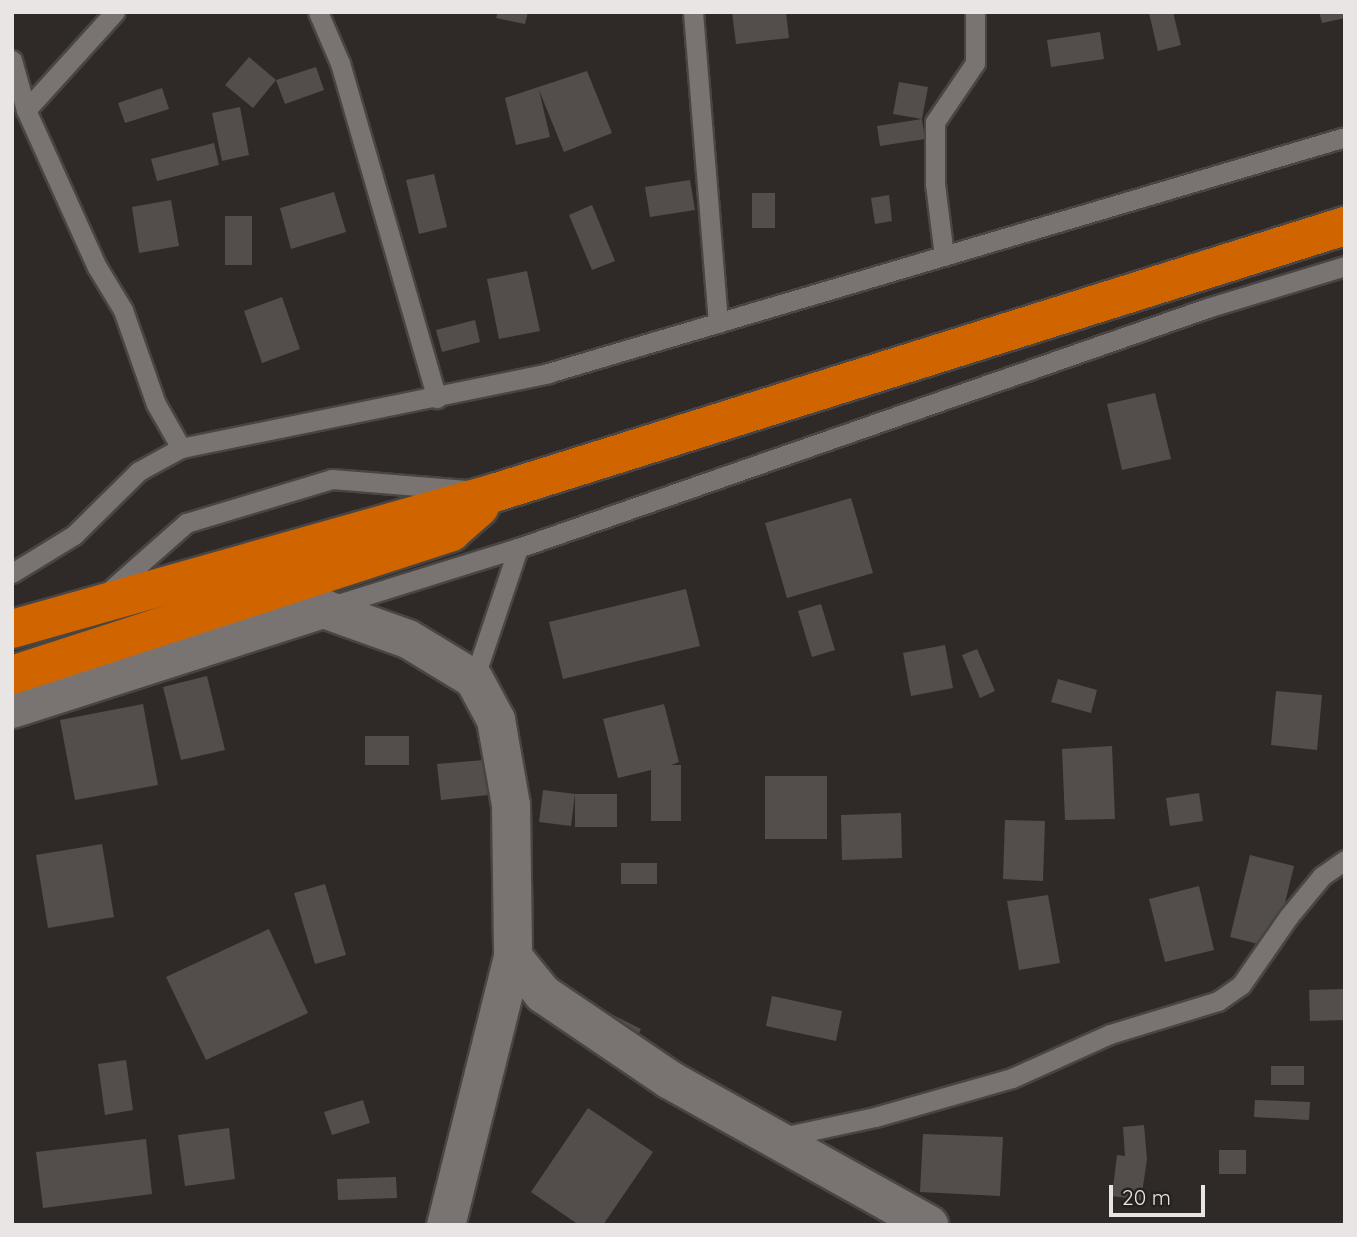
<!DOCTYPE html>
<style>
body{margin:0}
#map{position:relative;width:1357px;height:1237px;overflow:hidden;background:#2f2a28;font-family:Quicksand,sans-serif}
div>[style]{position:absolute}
.building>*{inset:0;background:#534e4b}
.roads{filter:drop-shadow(2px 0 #494543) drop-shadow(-2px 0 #494543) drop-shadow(0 2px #494543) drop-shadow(0 -2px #494543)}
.lane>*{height:19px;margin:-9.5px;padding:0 9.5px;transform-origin:9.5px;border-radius:9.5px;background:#797471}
.street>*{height:38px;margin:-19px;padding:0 19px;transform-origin:19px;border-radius:19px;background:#797471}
.highway>*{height:38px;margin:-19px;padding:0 19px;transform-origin:19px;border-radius:19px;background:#d06500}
span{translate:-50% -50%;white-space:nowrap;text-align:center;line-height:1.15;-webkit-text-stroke:6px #25211e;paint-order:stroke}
.frame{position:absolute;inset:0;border:14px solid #e8e5e4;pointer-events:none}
.scale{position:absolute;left:1109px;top:1185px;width:96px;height:32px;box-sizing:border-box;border:4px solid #e8e5e4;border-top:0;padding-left:9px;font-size:21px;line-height:24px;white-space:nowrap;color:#e8e5e4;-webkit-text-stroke:5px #25211e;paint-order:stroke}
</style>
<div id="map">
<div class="building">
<i style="clip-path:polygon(498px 12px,528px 12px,525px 24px,496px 18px)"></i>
<i style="clip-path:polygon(732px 12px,786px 12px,789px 38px,736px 44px)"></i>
<i style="clip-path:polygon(1173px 12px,1181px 45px,1158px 51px,1149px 13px)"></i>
<i style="clip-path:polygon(1319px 12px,1344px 12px,1345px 18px,1322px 23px)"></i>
<i style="clip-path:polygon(1100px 32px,1104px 59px,1051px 67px,1047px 40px)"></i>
<i style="clip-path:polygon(249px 57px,276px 80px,316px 67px,324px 90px,285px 104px,276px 80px,253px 108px,225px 85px)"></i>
<i style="clip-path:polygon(587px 71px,612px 133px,564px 152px,539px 90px,550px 137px,516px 145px,505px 98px)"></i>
<i style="clip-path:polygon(899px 82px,928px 87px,922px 119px,893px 114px)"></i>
<i style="clip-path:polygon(162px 88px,169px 109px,125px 123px,118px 103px)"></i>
<i style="clip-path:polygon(240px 107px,249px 155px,222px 161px,212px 113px)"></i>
<i style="clip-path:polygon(922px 119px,925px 139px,880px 146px,877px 126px)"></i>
<i style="clip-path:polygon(214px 143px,219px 165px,157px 181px,151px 159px)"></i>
<i style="clip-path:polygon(434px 174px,447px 227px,419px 234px,406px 180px)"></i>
<i style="clip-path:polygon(690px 180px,695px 210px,650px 217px,645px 187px)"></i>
<i style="clip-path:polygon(334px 192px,346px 232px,291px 249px,280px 208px)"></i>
<i style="clip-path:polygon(752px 193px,775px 193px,775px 228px,752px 228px)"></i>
<i style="clip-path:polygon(889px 195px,892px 221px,875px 224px,871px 198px)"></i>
<i style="clip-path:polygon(171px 200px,179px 246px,139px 253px,132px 207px)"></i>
<i style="clip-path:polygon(592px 205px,615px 261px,592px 270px,569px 215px)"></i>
<i style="clip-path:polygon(225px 216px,252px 216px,252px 265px,225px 265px)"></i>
<i style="clip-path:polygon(527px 271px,540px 331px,499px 339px,487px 279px)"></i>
<i style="clip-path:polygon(282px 297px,300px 349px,262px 363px,244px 311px)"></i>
<i style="clip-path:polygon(475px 320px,480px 342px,442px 352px,436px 330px)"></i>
<i style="clip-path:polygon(1155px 393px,1171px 459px,1122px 470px,1107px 404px)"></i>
<i style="clip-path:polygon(851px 498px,873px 573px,787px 598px,765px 523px)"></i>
<i style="clip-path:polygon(686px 589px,700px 646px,563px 679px,549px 622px)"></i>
<i style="clip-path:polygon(821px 604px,835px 650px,812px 657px,798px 611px)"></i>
<i style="clip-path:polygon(945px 645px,953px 688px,911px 696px,903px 653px)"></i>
<i style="clip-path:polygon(977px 649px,995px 691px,980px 698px,962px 655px)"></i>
<i style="clip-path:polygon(207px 676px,225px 750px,181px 760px,163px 687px)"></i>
<i style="clip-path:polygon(1058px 679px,1097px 690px,1091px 713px,1051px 702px)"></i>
<i style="clip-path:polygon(1276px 691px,1322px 695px,1317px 750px,1271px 745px)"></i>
<i style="clip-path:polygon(143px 704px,158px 785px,75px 800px,60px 720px)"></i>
<i style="clip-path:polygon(664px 704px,679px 762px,671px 765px,681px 765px,681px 821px,651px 821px,651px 770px,618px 778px,603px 719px)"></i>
<i style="clip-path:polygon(365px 736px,409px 736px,409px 765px,365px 765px)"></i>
<i style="clip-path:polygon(1112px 746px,1115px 819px,1065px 820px,1062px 749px)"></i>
<i style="clip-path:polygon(484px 760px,488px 795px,441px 800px,437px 764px)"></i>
<i style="clip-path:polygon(765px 776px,827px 776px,827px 839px,765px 839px)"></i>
<i style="clip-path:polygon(543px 790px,575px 794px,571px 826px,539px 822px)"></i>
<i style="clip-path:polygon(1199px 793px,1203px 821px,1170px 826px,1166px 798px)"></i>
<i style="clip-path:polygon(575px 794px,617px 794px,617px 827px,575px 827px)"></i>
<i style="clip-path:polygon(901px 813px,902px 858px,842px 860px,841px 815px)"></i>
<i style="clip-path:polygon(1005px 820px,1045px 821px,1043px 881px,1003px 879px)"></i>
<i style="clip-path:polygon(102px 844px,114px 917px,48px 928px,36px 855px)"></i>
<i style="clip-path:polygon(1250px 855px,1294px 866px,1274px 948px,1230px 937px)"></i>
<i style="clip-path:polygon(621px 863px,657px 863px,657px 884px,621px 884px)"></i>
<i style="clip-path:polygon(325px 884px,346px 955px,315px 964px,294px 893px)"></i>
<i style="clip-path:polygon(1199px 886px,1214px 950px,1165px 962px,1149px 899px)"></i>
<i style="clip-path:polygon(1048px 895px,1060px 963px,1019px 970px,1007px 901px)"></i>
<i style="clip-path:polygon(269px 929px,308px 1013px,206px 1060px,166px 977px)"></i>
<i style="clip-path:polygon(1345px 989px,1345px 1020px,1310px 1021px,1309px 990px)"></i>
<i style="clip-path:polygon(772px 996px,842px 1011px,836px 1041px,766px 1026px)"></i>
<i style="clip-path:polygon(611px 1014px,641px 1029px,632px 1048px,602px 1033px)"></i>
<i style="clip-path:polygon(126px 1060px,133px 1110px,105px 1115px,98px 1064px)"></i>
<i style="clip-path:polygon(1271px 1066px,1304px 1066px,1304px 1085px,1271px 1085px)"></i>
<i style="clip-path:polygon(363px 1100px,370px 1123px,332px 1135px,324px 1112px)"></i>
<i style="clip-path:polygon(1255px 1100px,1310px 1102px,1309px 1120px,1254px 1117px)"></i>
<i style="clip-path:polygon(588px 1108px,653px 1152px,603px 1225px,579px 1225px,531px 1192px)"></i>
<i style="clip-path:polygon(1144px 1125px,1147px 1159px,1141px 1200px,1112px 1196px,1117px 1155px,1125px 1156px,1123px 1127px)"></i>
<i style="clip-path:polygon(229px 1128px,235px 1179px,185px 1186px,178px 1135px)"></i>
<i style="clip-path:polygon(923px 1134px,1003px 1137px,1000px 1196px,920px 1192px)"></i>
<i style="clip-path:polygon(146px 1139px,152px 1194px,43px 1208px,36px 1152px)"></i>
<i style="clip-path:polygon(1219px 1150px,1246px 1150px,1246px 1174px,1219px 1174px)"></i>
<i style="clip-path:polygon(396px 1177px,397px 1198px,338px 1200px,337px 1179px)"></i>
</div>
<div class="roads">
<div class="lane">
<i style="left:318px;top:12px;width:56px;rotate:66.7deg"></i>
<i style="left:340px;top:63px;width:349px;rotate:73.9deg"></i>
<i style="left:693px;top:12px;width:312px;rotate:85.4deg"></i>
<i style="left:12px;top:60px;width:52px;rotate:74.4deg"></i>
<i style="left:26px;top:110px;width:172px;rotate:65.7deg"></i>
<i style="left:97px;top:267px;width:50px;rotate:58.8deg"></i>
<i style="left:123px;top:310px;width:100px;rotate:70.7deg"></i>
<i style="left:156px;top:404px;width:51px;rotate:60.4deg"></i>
<i style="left:26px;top:110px;width:132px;rotate:-47.8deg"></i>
<i style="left:944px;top:256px;width:73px;rotate:-97.1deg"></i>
<i style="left:935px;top:184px;width:62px;rotate:-90deg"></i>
<i style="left:935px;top:122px;width:71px;rotate:-55.9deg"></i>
<i style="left:975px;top:63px;width:51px;rotate:-90deg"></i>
<i style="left:12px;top:573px;width:73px;rotate:-31.5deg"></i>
<i style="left:74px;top:535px;width:91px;rotate:-44.6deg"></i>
<i style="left:139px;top:471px;width:48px;rotate:-28.7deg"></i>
<i style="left:181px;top:448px;width:375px;rotate:-11.5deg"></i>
<i style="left:548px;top:373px;width:831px;rotate:-16.49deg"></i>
<i style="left:107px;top:593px;width:106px;rotate:-41.5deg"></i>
<i style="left:186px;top:523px;width:152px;rotate:-16.8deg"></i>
<i style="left:332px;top:479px;width:135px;rotate:4.7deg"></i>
<i style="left:328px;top:607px;width:199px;rotate:-17.3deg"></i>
<i style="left:518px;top:548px;width:730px;rotate:-19.2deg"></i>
<i style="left:1207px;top:308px;width:144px;rotate:-16.9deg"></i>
<i style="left:474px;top:679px;width:138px;rotate:-71.4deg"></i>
<i style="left:777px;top:1138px;width:100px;rotate:-12.1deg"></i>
<i style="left:875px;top:1117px;width:142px;rotate:-15.9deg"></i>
<i style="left:1012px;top:1078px;width:107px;rotate:-24.2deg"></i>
<i style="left:1110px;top:1034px;width:113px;rotate:-17deg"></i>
<i style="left:1218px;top:1001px;width:28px;rotate:-35deg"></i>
<i style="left:1241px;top:985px;width:84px;rotate:-55.2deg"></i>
<i style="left:1289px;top:916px;width:52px;rotate:-50.5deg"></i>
<i style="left:1322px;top:876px;width:28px;rotate:-35deg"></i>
</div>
<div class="street">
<i style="left:12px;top:709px;width:328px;rotate:-17.8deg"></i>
<i style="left:324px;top:609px;width:89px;rotate:19.7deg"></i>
<i style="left:408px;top:639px;width:77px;rotate:31.2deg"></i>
<i style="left:474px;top:679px;width:47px;rotate:61.8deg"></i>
<i style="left:496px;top:720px;width:86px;rotate:80deg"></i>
<i style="left:511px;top:805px;width:152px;rotate:89.2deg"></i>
<i style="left:513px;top:957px;width:276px;rotate:104deg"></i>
<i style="left:513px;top:957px;width:48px;rotate:51deg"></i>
<i style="left:543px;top:994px;width:153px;rotate:34.1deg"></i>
<i style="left:670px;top:1080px;width:297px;rotate:29.2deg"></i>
</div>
<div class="highway">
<i style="left:12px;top:629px;width:504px;rotate:-15.77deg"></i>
<i style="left:497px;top:492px;width:889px;rotate:-17.42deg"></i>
<i style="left:12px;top:675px;width:462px;rotate:-18deg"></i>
<i style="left:451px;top:532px;width:38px;rotate:-41deg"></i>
</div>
</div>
<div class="frame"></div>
<div class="scale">20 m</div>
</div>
